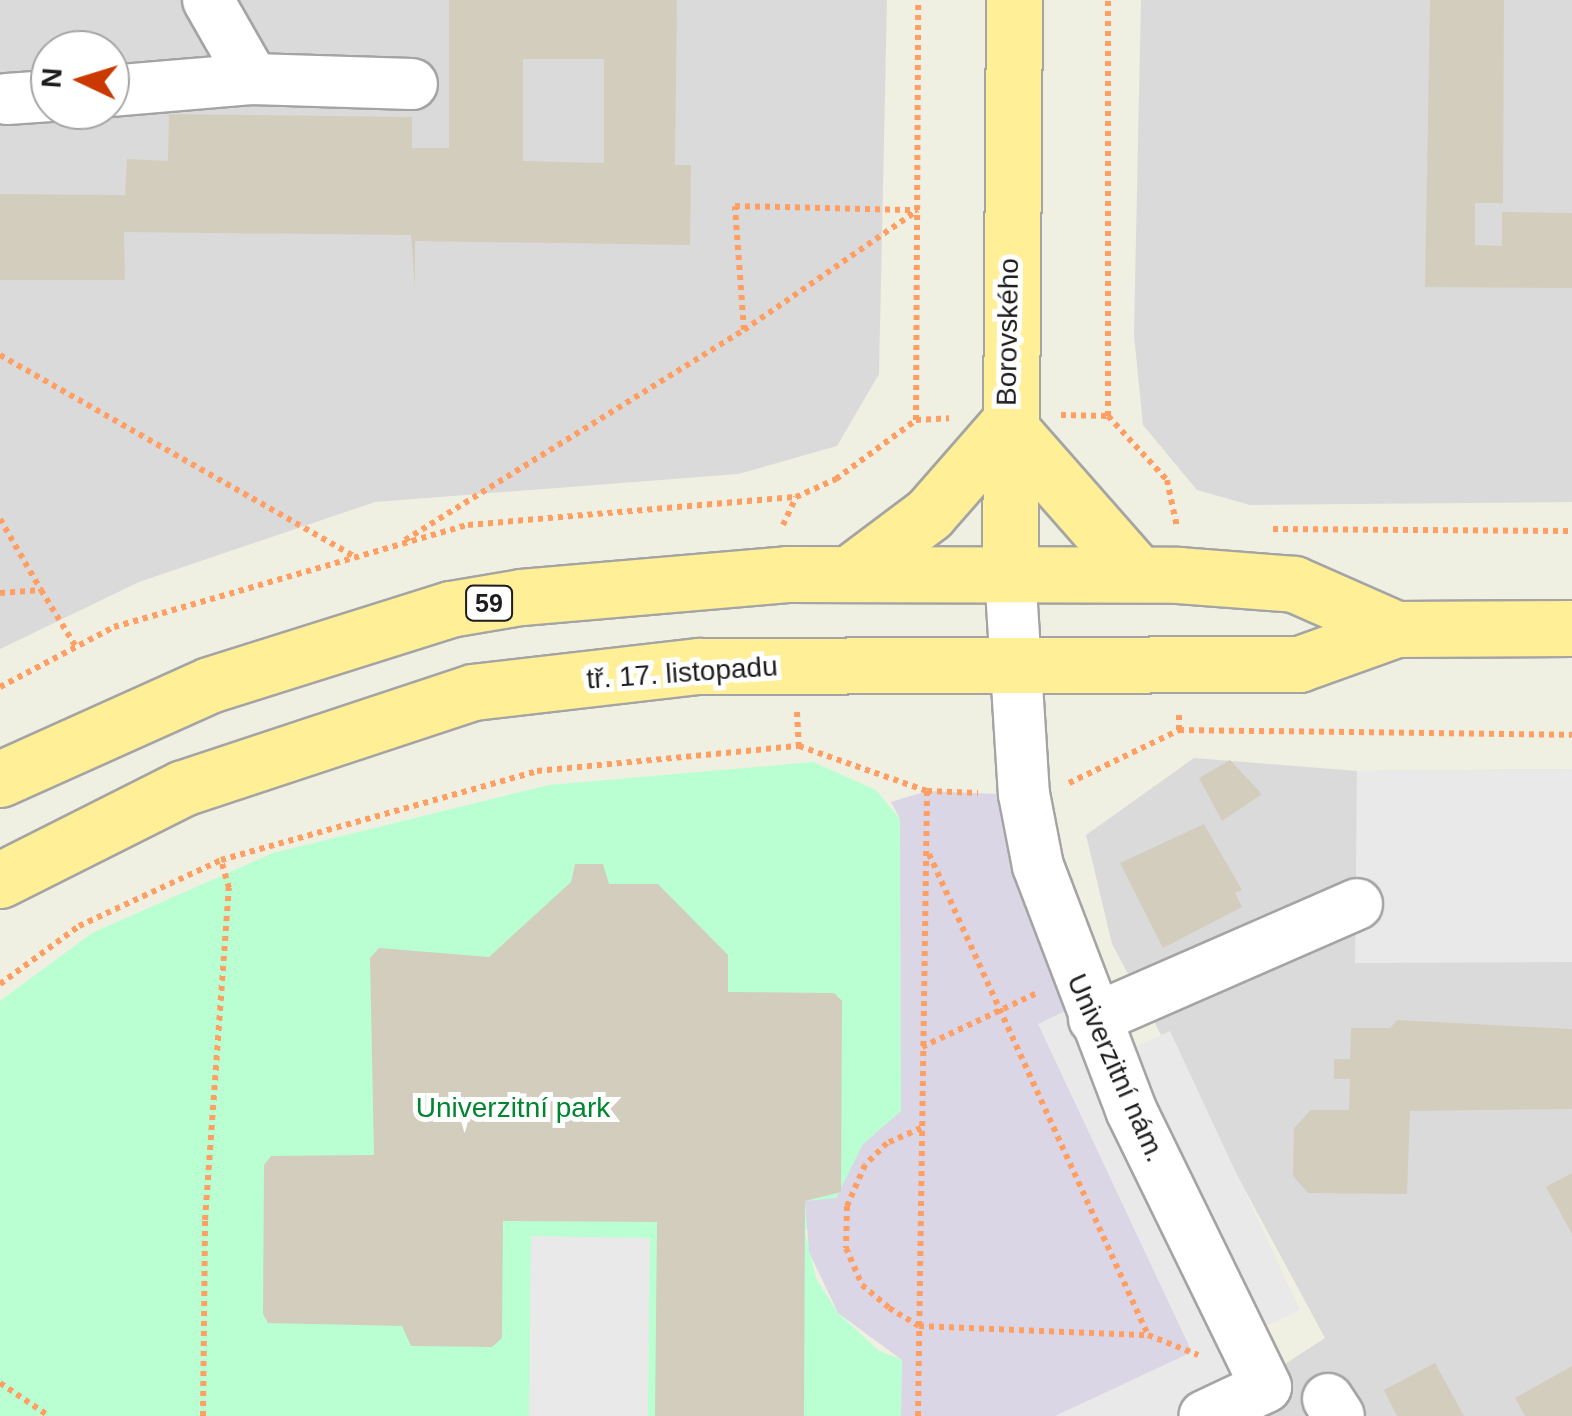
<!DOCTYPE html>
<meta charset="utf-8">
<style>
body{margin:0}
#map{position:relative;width:1572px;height:1416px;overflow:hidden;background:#efefe2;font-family:Helvetica,sans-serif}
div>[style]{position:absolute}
.residential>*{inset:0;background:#dbdada}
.park>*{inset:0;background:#b9ffd2}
.parking>*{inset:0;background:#e9e9e9}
.plaza>*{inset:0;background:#dad6e5}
.building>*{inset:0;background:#d3cdbe}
.path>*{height:6px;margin-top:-3px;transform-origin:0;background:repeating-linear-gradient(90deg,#ff9f63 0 5px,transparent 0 10px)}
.roads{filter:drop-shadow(2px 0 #a4a4a4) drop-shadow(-2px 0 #a4a4a4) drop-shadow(0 2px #a4a4a4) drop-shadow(0 -2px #a4a4a4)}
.minor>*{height:50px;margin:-25px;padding:0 25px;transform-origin:25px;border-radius:25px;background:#fff}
.major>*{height:55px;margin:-27.5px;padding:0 27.5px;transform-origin:27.5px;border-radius:27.5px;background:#ffef97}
span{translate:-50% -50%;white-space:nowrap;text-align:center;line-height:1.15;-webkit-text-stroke:10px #fff;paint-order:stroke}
.shield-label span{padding:2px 8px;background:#fff;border:2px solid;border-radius:8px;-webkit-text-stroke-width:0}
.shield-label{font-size:25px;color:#1d1d1d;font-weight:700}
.street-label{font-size:28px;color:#1d1d1d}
.park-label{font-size:28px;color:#018531}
.north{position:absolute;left:30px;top:30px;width:100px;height:100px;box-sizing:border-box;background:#fff;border:2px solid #a5a5a5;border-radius:50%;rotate:274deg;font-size:28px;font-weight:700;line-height:40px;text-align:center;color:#1d1d1d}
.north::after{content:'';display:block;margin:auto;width:35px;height:45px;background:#ca3900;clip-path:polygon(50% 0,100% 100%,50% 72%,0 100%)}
</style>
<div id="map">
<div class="residential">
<i style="clip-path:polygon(evenodd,0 0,887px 0,879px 374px,837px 446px,738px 474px,375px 502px,139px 582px,0 649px,0 0,50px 50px,110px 50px,110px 110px,50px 110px,50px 50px)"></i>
<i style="clip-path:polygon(1141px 0,1572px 0,1572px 502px,1250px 505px,1197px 490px,1143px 425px,1134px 335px)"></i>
<i style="clip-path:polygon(1194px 758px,1357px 771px,1572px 769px,1572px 1416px,1205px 1416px,1325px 1338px,1112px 944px,1086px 835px)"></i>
</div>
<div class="park">
<i style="clip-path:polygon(813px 762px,876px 790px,900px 819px,901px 1111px,863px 1144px,841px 1192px,805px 1231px,816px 1278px,838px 1313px,878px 1350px,902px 1360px,901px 1416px,0 1416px,0 1001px,92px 933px,273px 853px,549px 785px)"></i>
</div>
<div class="parking">
<i style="clip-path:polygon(1572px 769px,1572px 962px,1355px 963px,1357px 771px)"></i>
<i style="clip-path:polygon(1085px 1001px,1112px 1058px,1170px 1031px,1300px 1310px,1243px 1337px,1266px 1387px,1204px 1416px,1055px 1416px,1192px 1351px,1037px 1023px)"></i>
<i style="clip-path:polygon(531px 1236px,650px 1238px,648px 1416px,529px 1416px)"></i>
</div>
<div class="plaza">
<i style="clip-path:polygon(927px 791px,997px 794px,1016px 877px,1065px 1011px,1038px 1024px,1192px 1352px,1055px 1416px,901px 1416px,902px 1360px,838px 1313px,809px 1252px,805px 1201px,836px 1198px,863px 1144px,901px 1111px,900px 819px,891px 802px)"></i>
</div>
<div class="building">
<i style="clip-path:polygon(evenodd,449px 0,677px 0,675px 165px,691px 165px,690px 245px,415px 241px,415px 290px,411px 235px,124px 232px,125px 280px,0 280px,0 194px,125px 195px,127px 159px,168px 161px,169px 114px,412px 117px,412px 148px,449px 148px,449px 0,523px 59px,604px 59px,604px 163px,523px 161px,523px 59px)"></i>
<i style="clip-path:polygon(1430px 0,1504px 0,1503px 203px,1475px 203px,1475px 245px,1502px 246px,1502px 212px,1572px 213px,1572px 288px,1425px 287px)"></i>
<i style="clip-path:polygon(1230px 760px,1262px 794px,1222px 821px,1199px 778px)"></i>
<i style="clip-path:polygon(1204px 824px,1242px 890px,1235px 893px,1242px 907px,1163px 948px,1120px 863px)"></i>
<i style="clip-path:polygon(575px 864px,603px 864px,609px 884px,658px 884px,728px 955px,728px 992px,834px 993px,842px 1001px,841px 1192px,805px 1201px,804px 1416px,655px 1416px,657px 1222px,503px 1221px,502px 1338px,492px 1347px,411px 1346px,402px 1326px,268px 1323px,263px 1314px,264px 1165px,271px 1156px,374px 1155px,370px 958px,379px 948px,489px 957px,571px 882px)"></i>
<i style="clip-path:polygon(1397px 1020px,1572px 1029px,1572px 1109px,1410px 1111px,1407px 1194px,1308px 1193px,1293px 1176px,1294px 1128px,1311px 1110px,1349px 1110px,1350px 1079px,1334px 1079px,1334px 1059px,1350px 1059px,1351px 1028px,1390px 1028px)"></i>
<i style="clip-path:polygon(1572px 1173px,1572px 1234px,1546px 1187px)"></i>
<i style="clip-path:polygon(1435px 1363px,1464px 1416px,1397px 1416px,1384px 1390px)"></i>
<i style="clip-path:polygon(1572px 1366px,1572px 1416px,1525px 1416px,1515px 1398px)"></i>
</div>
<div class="path">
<i style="left:744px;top:330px;width:124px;rotate:-94.2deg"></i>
<i style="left:735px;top:206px;width:182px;rotate:1.3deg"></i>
<i style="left:0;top:355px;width:409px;rotate:29.6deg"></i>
<i style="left:1061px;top:415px;width:47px;rotate:1.2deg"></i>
<i style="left:1108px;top:416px;width:87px;rotate:47.3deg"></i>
<i style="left:1167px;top:480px;width:48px;rotate:78deg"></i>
<i style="left:1108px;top:416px;width:416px;rotate:-90deg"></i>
<i style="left:916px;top:420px;width:420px;rotate:-89.7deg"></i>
<i style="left:0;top:519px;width:82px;rotate:60deg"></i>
<i style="left:783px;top:525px;width:31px;rotate:-65deg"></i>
<i style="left:796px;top:497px;width:44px;rotate:-24.2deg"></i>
<i style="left:836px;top:479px;width:99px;rotate:-36.4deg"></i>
<i style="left:916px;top:420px;width:33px;rotate:-3deg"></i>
<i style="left:1273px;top:529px;width:299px;rotate:0.4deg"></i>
<i style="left:405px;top:540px;width:399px;rotate:-31.8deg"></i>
<i style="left:744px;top:330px;width:211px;rotate:-34.6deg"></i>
<i style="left:0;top:593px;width:41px;rotate:-4.2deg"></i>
<i style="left:41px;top:590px;width:67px;rotate:58.4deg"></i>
<i style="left:0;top:687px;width:129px;rotate:-27.8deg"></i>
<i style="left:114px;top:627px;width:368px;rotate:-16.1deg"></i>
<i style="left:468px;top:525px;width:327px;rotate:-4.9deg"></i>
<i style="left:797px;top:712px;width:34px;rotate:87deg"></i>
<i style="left:1179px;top:730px;width:393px;rotate:0.7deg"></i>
<i style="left:1069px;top:783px;width:122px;rotate:-25.7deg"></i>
<i style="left:1179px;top:730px;width:20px;rotate:-90deg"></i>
<i style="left:929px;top:854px;width:529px;rotate:65.52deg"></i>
<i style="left:0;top:984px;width:98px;rotate:-36.3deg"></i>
<i style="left:79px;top:926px;width:157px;rotate:-24.9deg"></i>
<i style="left:221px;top:860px;width:328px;rotate:-15.7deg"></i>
<i style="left:537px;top:771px;width:263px;rotate:-5.5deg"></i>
<i style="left:799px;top:746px;width:136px;rotate:19.4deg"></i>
<i style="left:927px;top:791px;width:51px;rotate:2.2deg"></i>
<i style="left:922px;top:1047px;width:127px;rotate:-25.2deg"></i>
<i style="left:921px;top:1128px;width:37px;rotate:156deg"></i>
<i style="left:887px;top:1143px;width:31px;rotate:135deg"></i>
<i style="left:865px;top:1165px;width:45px;rotate:113.7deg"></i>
<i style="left:847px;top:1206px;width:42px;rotate:91.4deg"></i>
<i style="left:846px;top:1248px;width:40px;rotate:66.6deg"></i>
<i style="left:862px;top:1285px;width:35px;rotate:40deg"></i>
<i style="left:889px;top:1308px;width:35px;rotate:31deg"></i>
<i style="left:919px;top:1326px;width:229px;rotate:2.3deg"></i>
<i style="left:1148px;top:1335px;width:54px;rotate:21.8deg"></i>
<i style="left:0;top:1383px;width:59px;rotate:34deg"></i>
<i style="left:203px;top:1416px;width:196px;rotate:-89.4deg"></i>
<i style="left:205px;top:1220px;width:333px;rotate:-85.9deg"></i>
<i style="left:229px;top:888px;width:29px;rotate:-106deg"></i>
<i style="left:918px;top:1416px;width:625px;rotate:-89.17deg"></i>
</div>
<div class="roads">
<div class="minor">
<i style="left:208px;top:0;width:91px;rotate:60.3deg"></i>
<i style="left:253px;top:79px;width:159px;rotate:1.8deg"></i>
<i style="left:110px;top:91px;width:144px;rotate:-4.8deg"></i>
<i style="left:7px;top:99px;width:43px;rotate:-4deg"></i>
<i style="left:1010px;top:573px;width:221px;rotate:86.4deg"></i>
<i style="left:1024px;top:794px;width:73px;rotate:79deg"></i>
<i style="left:1038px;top:866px;width:261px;rotate:69.1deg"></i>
<i style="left:1131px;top:1110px;width:308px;rotate:64deg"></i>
<i style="left:1266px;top:1387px;width:68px;rotate:154.9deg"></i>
<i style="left:1094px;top:1019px;width:287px;rotate:-23.6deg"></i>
<i style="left:1328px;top:1399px;width:20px;rotate:57deg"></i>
</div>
<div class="major">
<i style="left:1007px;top:425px;width:198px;rotate:48.7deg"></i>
<i style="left:1010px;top:573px;width:573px;rotate:-89.6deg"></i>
<i style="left:849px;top:574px;width:100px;rotate:-36.9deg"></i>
<i style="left:929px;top:514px;width:118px;rotate:-48.8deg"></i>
<i style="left:0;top:779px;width:229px;rotate:-24.2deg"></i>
<i style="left:209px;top:685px;width:253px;rotate:-17.5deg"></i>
<i style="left:450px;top:609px;width:72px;rotate:-9.6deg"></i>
<i style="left:521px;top:597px;width:267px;rotate:-4.9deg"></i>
<i style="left:787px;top:574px;width:391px;rotate:0.1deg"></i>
<i style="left:1178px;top:575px;width:116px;rotate:4.4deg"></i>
<i style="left:1294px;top:584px;width:111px;rotate:23.8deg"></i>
<i style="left:0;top:880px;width:205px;rotate:-26.7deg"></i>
<i style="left:183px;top:788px;width:305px;rotate:-18.3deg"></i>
<i style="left:473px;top:692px;width:227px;rotate:-6.6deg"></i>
<i style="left:699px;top:666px;width:600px;rotate:-0.19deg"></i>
<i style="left:1299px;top:664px;width:103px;rotate:-19.8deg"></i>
<i style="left:1396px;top:629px;width:176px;rotate:-0.3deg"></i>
</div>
</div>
<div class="shield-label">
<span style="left:489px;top:603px">59</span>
</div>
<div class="street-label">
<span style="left:1008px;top:332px;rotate:-89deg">Borovského</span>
<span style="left:682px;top:673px;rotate:-4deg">tř. 17. listopadu</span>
<span style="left:1116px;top:1068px;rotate:66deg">Univerzitní nám.</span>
</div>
<div class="park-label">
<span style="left:513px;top:1108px">Univerzitní park</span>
</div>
<div class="north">N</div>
</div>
